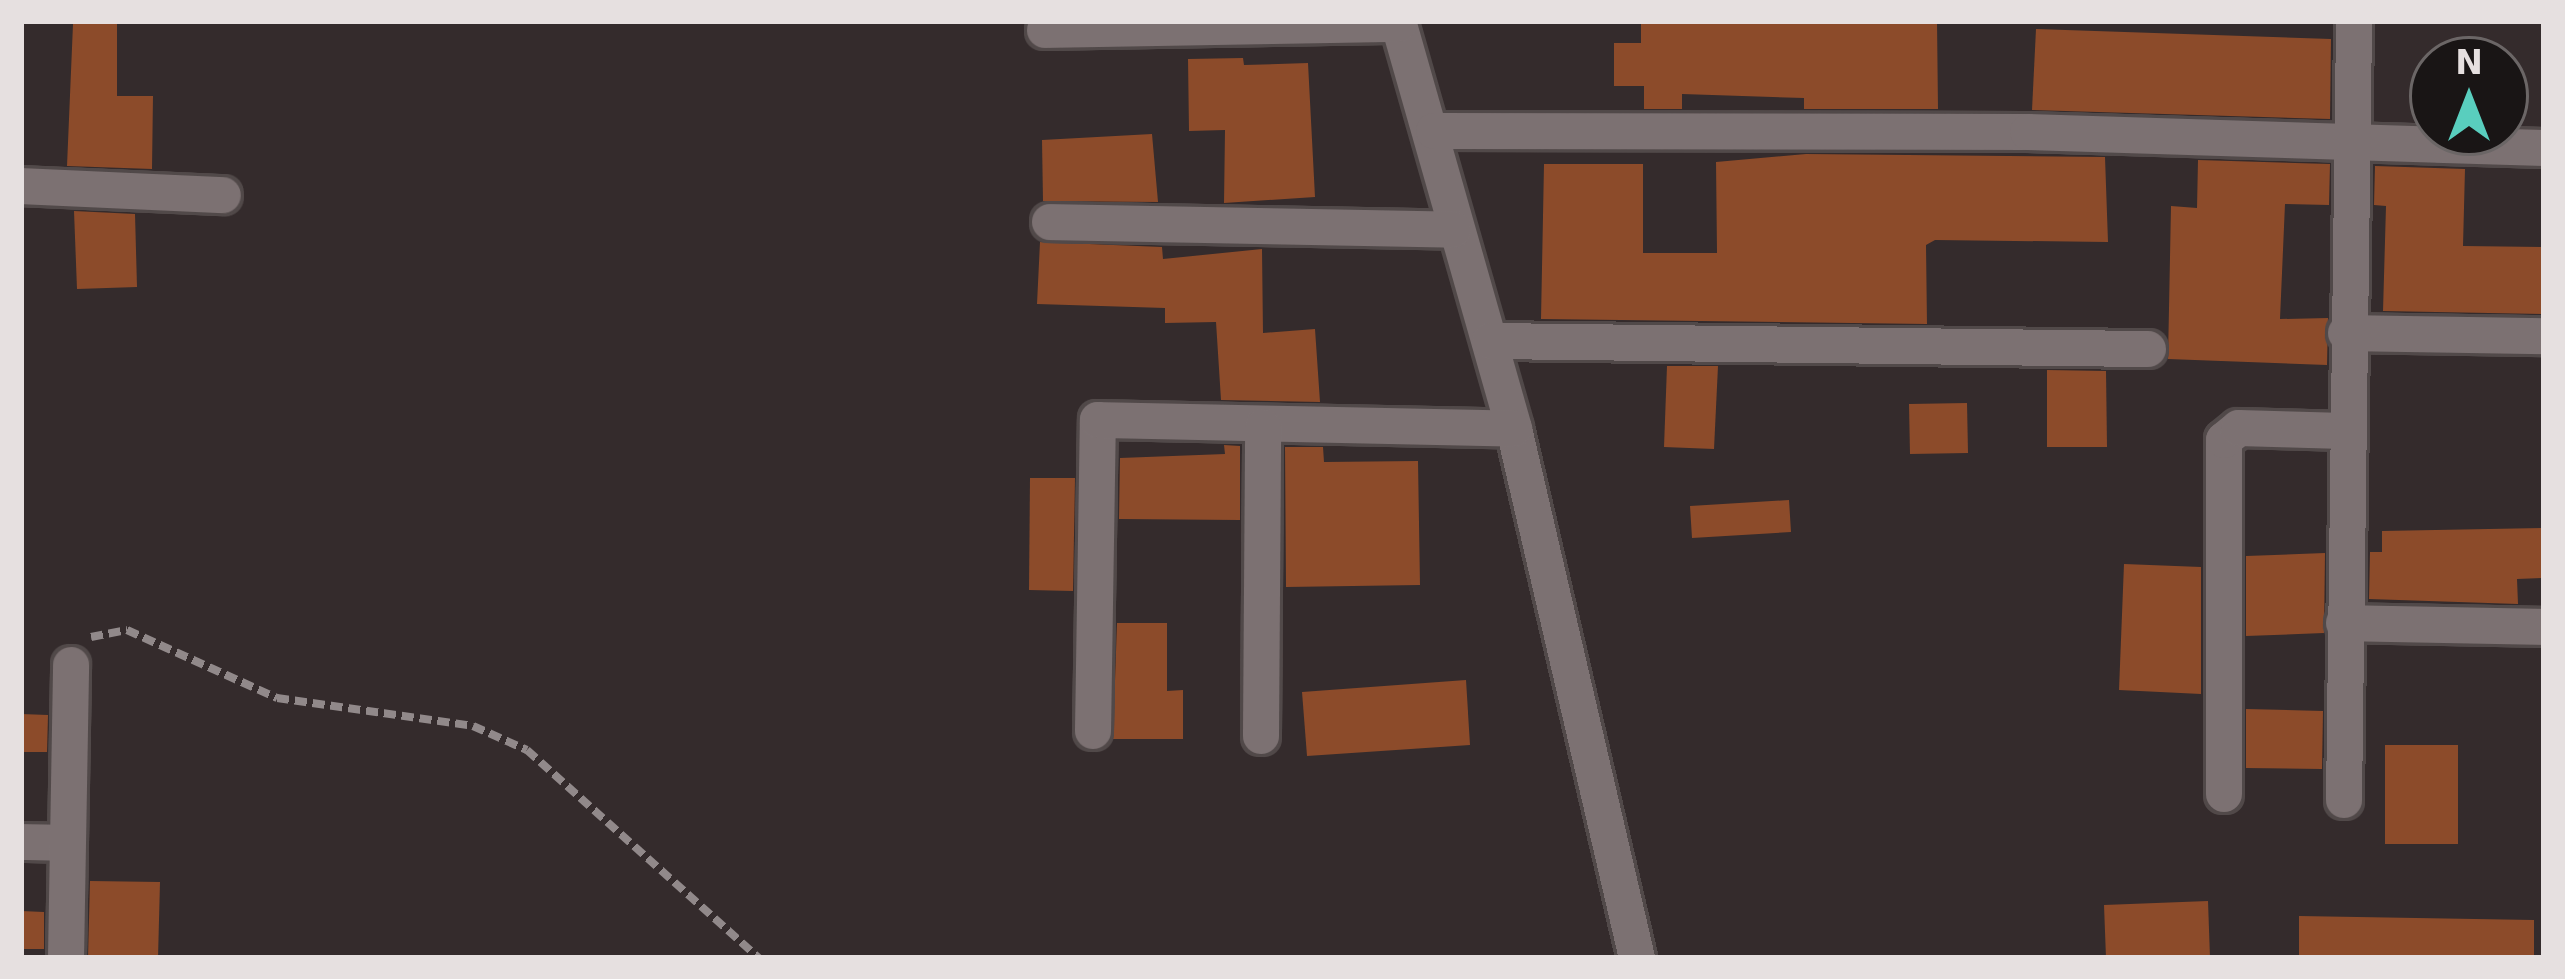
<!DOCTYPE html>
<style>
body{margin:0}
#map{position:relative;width:2565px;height:979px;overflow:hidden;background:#342b2c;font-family:"DejaVu Sans",sans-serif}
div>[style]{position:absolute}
.building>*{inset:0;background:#8c4b2a}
.path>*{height:8px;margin-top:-4px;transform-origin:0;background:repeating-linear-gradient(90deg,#91898a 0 12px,transparent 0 18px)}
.roads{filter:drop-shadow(3px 0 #514949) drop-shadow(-3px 0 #514949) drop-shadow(0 3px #514949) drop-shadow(0 -3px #514949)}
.minor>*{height:36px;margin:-18px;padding:0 18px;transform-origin:18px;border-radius:18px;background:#7c7172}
span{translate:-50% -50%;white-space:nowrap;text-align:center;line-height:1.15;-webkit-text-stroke:9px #191515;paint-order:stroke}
.frame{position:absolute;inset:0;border:24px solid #e6e0e0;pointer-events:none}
.north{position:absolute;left:2409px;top:36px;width:120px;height:120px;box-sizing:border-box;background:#191515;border:3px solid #6b6666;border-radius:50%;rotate:0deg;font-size:33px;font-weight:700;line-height:48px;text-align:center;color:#e6e0e0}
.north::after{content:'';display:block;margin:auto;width:42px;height:54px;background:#59cebe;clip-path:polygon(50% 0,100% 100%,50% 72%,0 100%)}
</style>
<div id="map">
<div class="building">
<i style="clip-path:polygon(1641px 21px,1937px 21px,1938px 109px,1804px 109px,1804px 98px,1682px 94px,1682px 109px,1644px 109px,1644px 86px,1614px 86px,1614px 43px,1641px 43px)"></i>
<i style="clip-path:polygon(73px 24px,117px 24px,117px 96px,153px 96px,152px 169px,67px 166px)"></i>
<i style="clip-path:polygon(2036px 29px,2331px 39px,2330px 119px,2032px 110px)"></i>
<i style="clip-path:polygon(1243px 58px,1244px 65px,1308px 63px,1315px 197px,1224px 203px,1225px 130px,1189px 131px,1188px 59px)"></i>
<i style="clip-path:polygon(1152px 134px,1158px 202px,1043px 201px,1042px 140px)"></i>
<i style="clip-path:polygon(1806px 154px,2105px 157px,2108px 242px,1935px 240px,1926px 245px,1927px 324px,1541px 319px,1544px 164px,1643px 164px,1643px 253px,1717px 253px,1716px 162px)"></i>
<i style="clip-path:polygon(2198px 160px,2330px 164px,2329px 205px,2285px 204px,2280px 319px,2328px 318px,2327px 365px,2168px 359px,2171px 206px,2197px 208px)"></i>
<i style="clip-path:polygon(2375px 166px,2465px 169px,2463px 246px,2544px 247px,2544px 314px,2383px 311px,2386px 206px,2374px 205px)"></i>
<i style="clip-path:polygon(74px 211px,135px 214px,137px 287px,77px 289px)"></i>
<i style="clip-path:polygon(1040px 242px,1162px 247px,1163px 259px,1262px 249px,1263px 333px,1315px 329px,1320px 402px,1221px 400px,1216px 322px,1165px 323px,1165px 308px,1037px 304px)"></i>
<i style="clip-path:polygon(1667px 366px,1718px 366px,1714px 449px,1664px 447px)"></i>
<i style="clip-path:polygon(2047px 370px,2106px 371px,2107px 447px,2047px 447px)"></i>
<i style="clip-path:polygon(1967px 403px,1968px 453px,1910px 454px,1909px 404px)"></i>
<i style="clip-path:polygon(1224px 445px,1240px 446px,1240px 520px,1119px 519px,1120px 458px,1225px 454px)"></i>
<i style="clip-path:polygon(1285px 447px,1323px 447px,1324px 462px,1418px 461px,1420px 585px,1286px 587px)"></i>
<i style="clip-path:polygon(1030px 478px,1075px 478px,1073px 591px,1029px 590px)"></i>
<i style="clip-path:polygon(1789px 500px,1791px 532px,1692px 538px,1690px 506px)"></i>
<i style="clip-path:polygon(2544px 528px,2544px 578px,2517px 579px,2518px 604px,2369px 599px,2370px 552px,2382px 552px,2382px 531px)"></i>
<i style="clip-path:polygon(2325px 553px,2324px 633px,2246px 636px,2246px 556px)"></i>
<i style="clip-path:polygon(2124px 564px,2201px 567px,2201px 694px,2119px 690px)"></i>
<i style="clip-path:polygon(1117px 623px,1167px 623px,1167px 691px,1183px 690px,1183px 739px,1113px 739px)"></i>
<i style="clip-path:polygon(1466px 680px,1470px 745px,1307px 756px,1302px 692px)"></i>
<i style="clip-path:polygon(2246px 709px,2323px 711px,2322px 769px,2246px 768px)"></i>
<i style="clip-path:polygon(21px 714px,48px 715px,47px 752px,21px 752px)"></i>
<i style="clip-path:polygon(2385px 745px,2458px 745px,2458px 844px,2385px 844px)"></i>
<i style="clip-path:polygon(90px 881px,160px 882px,158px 958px,88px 958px)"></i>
<i style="clip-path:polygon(2208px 901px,2210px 958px,2106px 958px,2104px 905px)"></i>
<i style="clip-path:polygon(21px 911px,44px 912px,44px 949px,21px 949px)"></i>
<i style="clip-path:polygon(2299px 916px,2534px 920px,2534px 958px,2299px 955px)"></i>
</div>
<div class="path">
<i style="left:91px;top:637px;width:37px;rotate:-11deg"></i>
<i style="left:127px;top:630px;width:165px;rotate:24.4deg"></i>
<i style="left:277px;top:698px;width:198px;rotate:8.1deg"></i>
<i style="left:473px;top:726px;width:59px;rotate:24deg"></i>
<i style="left:527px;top:750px;width:312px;rotate:41.9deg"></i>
</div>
<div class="roads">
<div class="minor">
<i style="left:1398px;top:21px;width:424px;rotate:74.1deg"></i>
<i style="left:1514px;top:429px;width:543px;rotate:76.91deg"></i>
<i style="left:1045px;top:30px;width:354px;rotate:-1deg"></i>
<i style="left:1434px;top:131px;width:594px;rotate:0.1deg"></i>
<i style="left:2028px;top:132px;width:516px;rotate:1.78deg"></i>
<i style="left:21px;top:186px;width:202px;rotate:2.6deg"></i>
<i style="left:1050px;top:222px;width:403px;rotate:1.1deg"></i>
<i style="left:2346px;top:333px;width:198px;rotate:0.9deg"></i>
<i style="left:1490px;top:341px;width:658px;rotate:0.7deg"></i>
<i style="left:2344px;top:623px;width:200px;rotate:1.1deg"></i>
<i style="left:1093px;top:731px;width:311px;rotate:-89.1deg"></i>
<i style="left:1098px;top:420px;width:416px;rotate:1.2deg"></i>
<i style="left:1261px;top:736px;width:309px;rotate:-89.6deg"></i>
<i style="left:2224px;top:794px;width:354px;rotate:-90deg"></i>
<i style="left:2224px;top:440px;width:19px;rotate:-39deg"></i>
<i style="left:2239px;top:428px;width:105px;rotate:1.6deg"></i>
<i style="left:2344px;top:800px;width:779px;rotate:-89.26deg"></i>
<i style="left:21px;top:842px;width:46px;rotate:1.2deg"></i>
<i style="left:66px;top:958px;width:293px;rotate:-89deg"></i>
</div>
</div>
<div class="frame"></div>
<div class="north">N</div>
</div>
